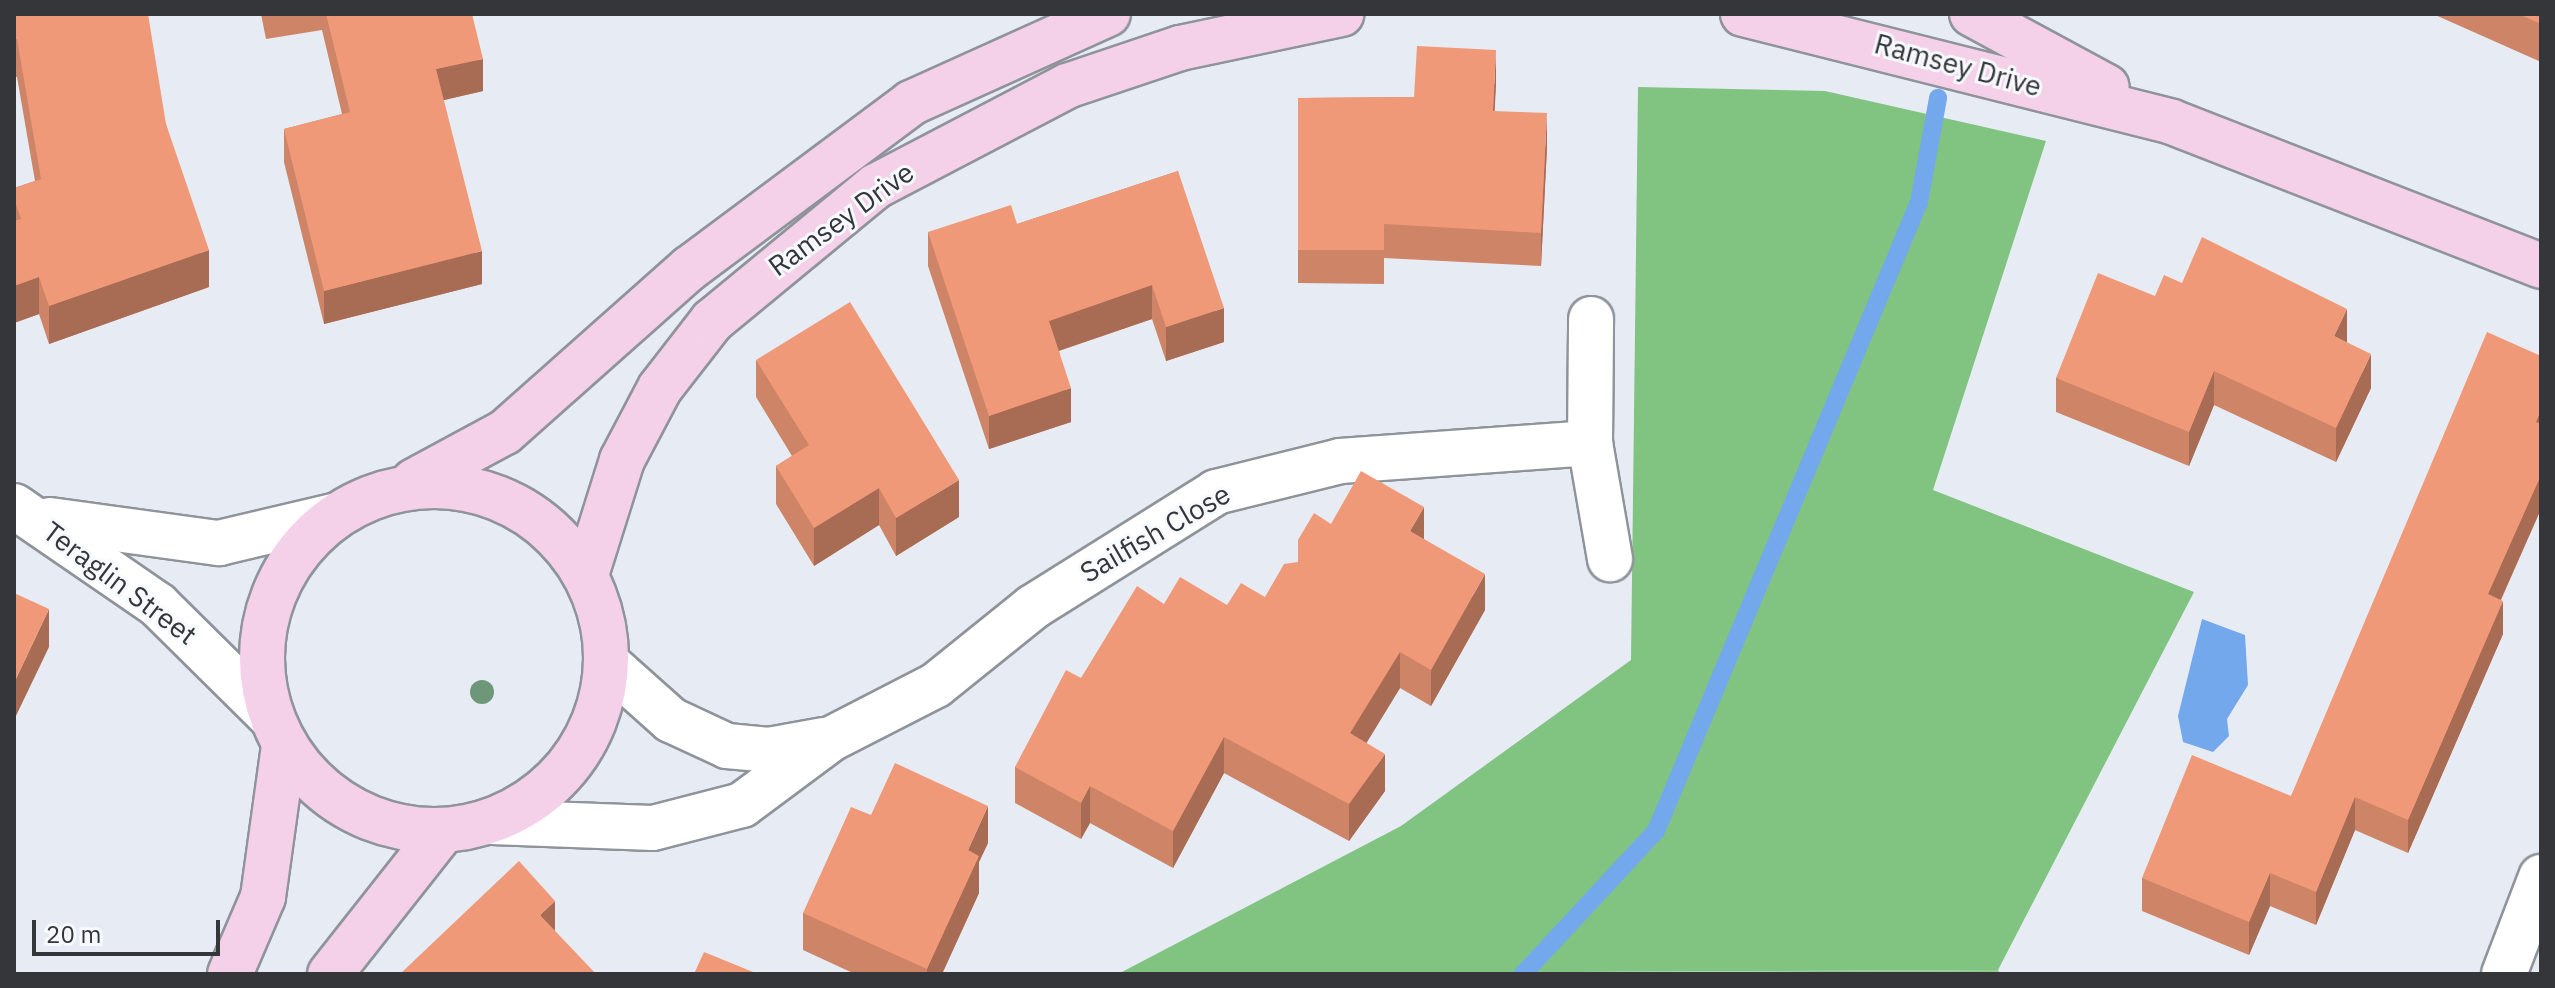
<!DOCTYPE html>
<style>
body{margin:0}
#map{position:relative;width:2555px;height:988px;overflow:hidden;background:#e7ecf4;font-family:"IBM Plex Sans",sans-serif}
div>[style]{position:absolute}
.green>*{inset:0;background:#8ecb8d}
.forest>*{inset:0;background:#81c381}
.water>*{inset:0;background:#73a8ec}
.stream>*{height:18px;margin:-9px;padding:0 9px;transform-origin:9px;border-radius:9px;background:#73a8ec}
.roads{filter:drop-shadow(2px 0 #8f939a) drop-shadow(-2px 0 #8f939a) drop-shadow(0 2px #8f939a) drop-shadow(0 -2px #8f939a)}
.minor>*{height:44px;margin:-22px;padding:0 22px;transform-origin:22px;border-radius:22px;background:#fff}
.secondary>*{height:44px;margin:-22px;padding:0 22px;transform-origin:22px;border-radius:22px;background:#f4d1e9}
.secondary>.ring{margin:-22px;padding:0;box-sizing:content-box;background:none;border:44px solid #f4d1e9;border-radius:50%}
.trees>*{width:24px;height:24px;margin:-12px;border-radius:50%;background:#6d9778}
.wall>*{inset:0;background:#ce8467}
.shaded-wall>*{inset:0;background:#a86b54}
.building>*{inset:0;background:#f09978}
span{translate:-50% -50%;white-space:nowrap;text-align:center;line-height:1.15;-webkit-text-stroke:6px #f6f9fe;paint-order:stroke}
.street-label{font-size:28px;color:#343639}
.frame{position:absolute;inset:0;border:16px solid #343639;pointer-events:none}
.scale{position:absolute;left:32px;top:920px;width:188px;height:36px;box-sizing:border-box;border:4px solid #343639;border-top:0;padding-left:10px;font-size:24px;line-height:28px;white-space:nowrap;color:#343639;-webkit-text-stroke:6px #f6f9fe;paint-order:stroke}
</style>
<div id="map">
<div class="green">
<i style="clip-path:polygon(1998px 970px,2000px 974px,1620px 974px,1622px 972px)"></i>
</div>
<div class="forest">
<i style="clip-path:polygon(1638px 87px,1825px 91px,2046px 141px,1933px 490px,2194px 592px,1998px 970px,1118px 974px,1401px 826px,1631px 660px)"></i>
</div>
<div class="water">
<i style="clip-path:polygon(2202px 619px,2245px 635px,2248px 685px,2227px 719px,2229px 736px,2213px 752px,2183px 742px,2178px 716px)"></i>
</div>
<div class="stream">
<i style="left:1523px;top:974px;width:195px;rotate:-47.1deg"></i>
<i style="left:1656px;top:831px;width:682px;rotate:-67.31deg"></i>
<i style="left:1919px;top:202px;width:106px;rotate:-79.6deg"></i>
</div>
<div class="roads">
<div class="minor">
<i style="left:1590px;top:443px;width:118px;rotate:80.2deg"></i>
<i style="left:14px;top:506px;width:175px;rotate:34.5deg"></i>
<i style="left:158px;top:605px;width:159px;rotate:44.7deg"></i>
<i style="left:50px;top:520px;width:171px;rotate:7.8deg"></i>
<i style="left:219px;top:543px;width:121px;rotate:-13.3deg"></i>
<i style="left:607px;top:663px;width:86px;rotate:41.7deg"></i>
<i style="left:671px;top:720px;width:62px;rotate:24.9deg"></i>
<i style="left:727px;top:746px;width:42px;rotate:5.4deg"></i>
<i style="left:769px;top:750px;width:56px;rotate:-10.3deg"></i>
<i style="left:492px;top:822px;width:161px;rotate:2.1deg"></i>
<i style="left:653px;top:828px;width:92px;rotate:-14.5deg"></i>
<i style="left:742px;top:805px;width:111px;rotate:-36.6deg"></i>
<i style="left:831px;top:739px;width:118px;rotate:-27.2deg"></i>
<i style="left:936px;top:685px;width:124px;rotate:-38.8deg"></i>
<i style="left:1033px;top:607px;width:216px;rotate:-32.1deg"></i>
<i style="left:1216px;top:492px;width:128px;rotate:-14deg"></i>
<i style="left:1340px;top:461px;width:251px;rotate:-4.1deg"></i>
<i style="left:1590px;top:443px;width:124px;rotate:-89.5deg"></i>
<i style="left:2504px;top:974px;width:104px;rotate:-69.1deg"></i>
</div>
<div class="secondary">
<i style="left:1743px;top:14px;width:442px;rotate:14.1deg"></i>
<i style="left:2172px;top:122px;width:396px;rotate:21.3deg"></i>
<i style="left:1972px;top:14px;width:153px;rotate:28.4deg"></i>
<i style="left:414px;top:481px;width:103px;rotate:-28.3deg"></i>
<i style="left:505px;top:432px;width:247px;rotate:-41.6deg"></i>
<i style="left:690px;top:268px;width:276px;rotate:-36.7deg"></i>
<i style="left:911px;top:103px;width:216px;rotate:-24.3deg"></i>
<i class="ring" style="left:262px;top:486px;width:300px;height:300px"></i>
<i style="left:586px;top:575px;width:121px;rotate:-72.6deg"></i>
<i style="left:622px;top:460px;width:81px;rotate:-62.2deg"></i>
<i style="left:660px;top:388px;width:85px;rotate:-52.2deg"></i>
<i style="left:712px;top:321px;width:212px;rotate:-39.5deg"></i>
<i style="left:876px;top:186px;width:216px;rotate:-27.6deg"></i>
<i style="left:1067px;top:86px;width:119px;rotate:-18.6deg"></i>
<i style="left:1180px;top:48px;width:165px;rotate:-11.9deg"></i>
<i style="left:230px;top:974px;width:84px;rotate:-66.8deg"></i>
<i style="left:263px;top:897px;width:152px;rotate:-82.1deg"></i>
<i style="left:330px;top:974px;width:181px;rotate:-51.7deg"></i>
</div>
</div>
<div class="trees">
<i style="left:482px;top:692px"></i>
</div>
<div class="wall">
<i style="clip-path:polygon(14px 14px,166px 124px,209px 287px,49px 344px,39px 314px,14px 323px,14px 188px,35px 181px,17px 77px,14px 77px)"></i>
<i style="clip-path:polygon(261px 14px,472px 14px,483px 91px,443px 100px,482px 284px,324px 324px,284px 162px,284px 129px,342px 114px,322px 30px,266px 39px)"></i>
<i style="clip-path:polygon(2433px 14px,2541px 14px,2541px 62px)"></i>
<i style="clip-path:polygon(1496px 84px,1494px 111px,1547px 147px,1541px 266px,1384px 258px,1384px 284px,1298px 283px,1298px 98px,1414px 97px)"></i>
<i style="clip-path:polygon(1178px 171px,1224px 342px,1166px 361px,1152px 319px,1059px 351px,1071px 422px,989px 449px,928px 266px,928px 232px,1017px 224px)"></i>
<i style="clip-path:polygon(2182px 283px,2347px 343px,2371px 388px,2336px 462px,2214px 405px,2189px 466px,2056px 412px,2056px 378px)"></i>
<i style="clip-path:polygon(2541px 356px,2541px 509px,2501px 600px,2503px 634px,2408px 853px,2355px 830px,2316px 925px,2270px 906px,2249px 955px,2142px 911px,2142px 878px,2291px 796px)"></i>
<i style="clip-path:polygon(756px 360px,959px 517px,896px 556px,879px 525px,814px 566px,776px 504px,776px 466px,792px 456px,756px 397px)"></i>
<i style="clip-path:polygon(1331px 524px,1424px 539px,1485px 610px,1431px 706px,1400px 688px,1366px 743px,1385px 791px,1349px 841px,1224px 773px,1173px 868px,1090px 823px,1081px 839px,1015px 803px,1015px 767px,1081px 678px,1164px 604px,1227px 605px,1265px 597px,1298px 562px)"></i>
<i style="clip-path:polygon(988px 843px,979px 862px,979px 893px,942px 974px,855px 974px,803px 950px,803px 913px)"></i>
</div>
<div class="shaded-wall">
<i style="clip-path:polygon(1496px 50px,1496px 84px,1493px 144px,1493px 111px)"></i>
<i style="clip-path:polygon(483px 59px,483px 91px,436px 102px,436px 69px)"></i>
<i style="clip-path:polygon(1547px 113px,1547px 147px,1541px 266px,1541px 233px)"></i>
<i style="clip-path:polygon(209px 250px,209px 287px,49px 344px,49px 306px)"></i>
<i style="clip-path:polygon(482px 251px,482px 284px,324px 324px,324px 291px)"></i>
<i style="clip-path:polygon(39px 277px,39px 314px,14px 323px,14px 286px)"></i>
<i style="clip-path:polygon(1152px 285px,1152px 319px,1049px 354px,1049px 321px)"></i>
<i style="clip-path:polygon(1224px 308px,1224px 342px,1166px 361px,1166px 327px)"></i>
<i style="clip-path:polygon(2347px 309px,2347px 343px,2334px 336px)"></i>
<i style="clip-path:polygon(2371px 354px,2371px 388px,2336px 462px,2336px 428px)"></i>
<i style="clip-path:polygon(2214px 371px,2214px 405px,2189px 466px,2189px 432px)"></i>
<i style="clip-path:polygon(1071px 388px,1071px 422px,989px 449px,989px 416px)"></i>
<i style="clip-path:polygon(2541px 410px,2541px 444px,2536px 422px)"></i>
<i style="clip-path:polygon(2541px 475px,2541px 509px,2488px 628px,2488px 594px)"></i>
<i style="clip-path:polygon(959px 480px,959px 517px,896px 556px,896px 518px)"></i>
<i style="clip-path:polygon(879px 488px,879px 525px,814px 566px,814px 528px)"></i>
<i style="clip-path:polygon(1424px 507px,1424px 543px,1410px 531px)"></i>
<i style="clip-path:polygon(1485px 574px,1485px 610px,1431px 706px,1431px 670px)"></i>
<i style="clip-path:polygon(2503px 601px,2503px 634px,2408px 853px,2408px 820px)"></i>
<i style="clip-path:polygon(49px 609px,49px 647px,14px 720px,14px 683px)"></i>
<i style="clip-path:polygon(1400px 652px,1400px 688px,1350px 770px,1350px 733px)"></i>
<i style="clip-path:polygon(1224px 737px,1224px 773px,1173px 868px,1173px 831px)"></i>
<i style="clip-path:polygon(1385px 754px,1385px 791px,1349px 841px,1349px 804px)"></i>
<i style="clip-path:polygon(1090px 786px,1090px 823px,1081px 839px,1081px 803px)"></i>
<i style="clip-path:polygon(2355px 797px,2355px 830px,2316px 925px,2316px 892px)"></i>
<i style="clip-path:polygon(988px 806px,988px 843px,979px 862px,979px 893px,942px 974px,927px 974px,927px 969px,968px 850px)"></i>
<i style="clip-path:polygon(2270px 873px,2270px 906px,2249px 955px,2249px 922px)"></i>
<i style="clip-path:polygon(555px 901px,555px 938px,540px 915px)"></i>
</div>
<div class="building">
<i style="clip-path:polygon(14px 14px,148px 14px,166px 124px,209px 250px,49px 306px,39px 277px,14px 286px,14px 221px,21px 219px,14px 199px,14px 188px,41px 179px,17px 39px,14px 40px)"></i>
<i style="clip-path:polygon(326px 14px,472px 14px,483px 59px,436px 69px,482px 251px,324px 291px,284px 129px,350px 112px)"></i>
<i style="clip-path:polygon(2518px 14px,2541px 14px,2541px 24px)"></i>
<i style="clip-path:polygon(1417px 46px,1496px 50px,1493px 111px,1547px 113px,1541px 233px,1384px 224px,1384px 250px,1298px 250px,1298px 98px,1414px 97px)"></i>
<i style="clip-path:polygon(1178px 171px,1224px 308px,1166px 327px,1152px 285px,1049px 321px,1071px 388px,989px 416px,928px 232px,1011px 205px,1017px 224px)"></i>
<i style="clip-path:polygon(2202px 237px,2347px 309px,2334px 336px,2371px 354px,2336px 428px,2214px 371px,2189px 432px,2056px 378px,2098px 273px,2155px 296px,2164px 275px,2182px 283px)"></i>
<i style="clip-path:polygon(850px 302px,959px 480px,896px 518px,879px 488px,814px 528px,776px 466px,809px 445px,756px 360px)"></i>
<i style="clip-path:polygon(2487px 332px,2541px 356px,2541px 410px,2536px 422px,2541px 424px,2541px 475px,2488px 594px,2503px 601px,2408px 820px,2355px 797px,2316px 892px,2270px 873px,2249px 922px,2142px 878px,2192px 755px,2291px 796px)"></i>
<i style="clip-path:polygon(1361px 471px,1424px 507px,1410px 531px,1485px 574px,1431px 670px,1400px 652px,1350px 733px,1385px 754px,1349px 804px,1224px 737px,1173px 831px,1090px 786px,1081px 803px,1015px 767px,1066px 670px,1081px 678px,1137px 586px,1164px 604px,1180px 577px,1227px 605px,1241px 583px,1265px 597px,1284px 564px,1298px 562px,1298px 540px,1314px 513px,1331px 524px)"></i>
<i style="clip-path:polygon(14px 593px,49px 609px,14px 683px)"></i>
<i style="clip-path:polygon(895px 763px,988px 806px,968px 850px,979px 856px,927px 969px,803px 913px,851px 807px,871px 815px)"></i>
<i style="clip-path:polygon(519px 861px,555px 901px,540px 915px,596px 974px,400px 974px)"></i>
<i style="clip-path:polygon(704px 952px,758px 974px,694px 974px)"></i>
</div>
<div class="street-label">
<span style="left:1958px;top:65px;rotate:15deg">Ramsey Drive</span>
<span style="left:841px;top:219px;rotate:-36deg">Ramsey Drive</span>
<span style="left:1155px;top:533px;rotate:-30deg">Sailfish Close</span>
<span style="left:120px;top:583px;rotate:37deg">Teraglin Street</span>
</div>
<div class="frame"></div>
<div class="scale">20 m</div>
</div>
